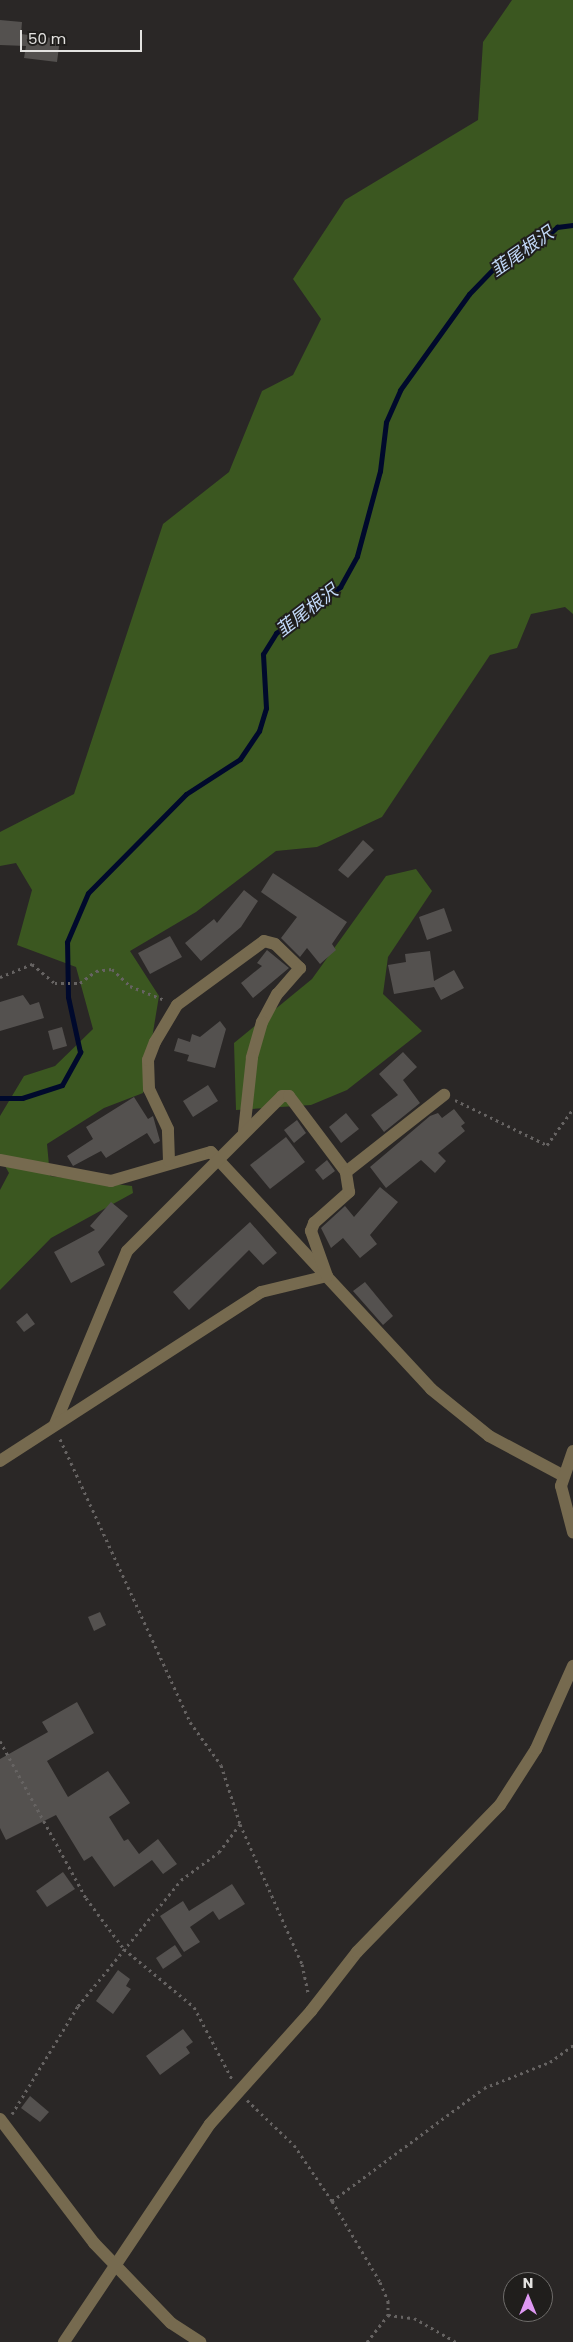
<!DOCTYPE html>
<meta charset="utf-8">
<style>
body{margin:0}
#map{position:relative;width:573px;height:2342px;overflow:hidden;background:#2a2726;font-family:Poppins,"Noto Sans JP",sans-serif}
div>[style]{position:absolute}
.green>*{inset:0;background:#3b5720}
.stream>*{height:5px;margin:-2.5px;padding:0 2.5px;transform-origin:2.5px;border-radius:2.5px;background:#00092c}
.building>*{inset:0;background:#54514f}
.path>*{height:3px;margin-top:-1.5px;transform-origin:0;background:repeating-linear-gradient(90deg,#666362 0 2.5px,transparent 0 6.5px)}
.minor>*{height:12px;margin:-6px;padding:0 6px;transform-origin:6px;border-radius:6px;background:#766a4f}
span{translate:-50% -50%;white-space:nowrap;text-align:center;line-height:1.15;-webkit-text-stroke:4px #201e1c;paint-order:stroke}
.water-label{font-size:18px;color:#c2d9f9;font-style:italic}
.north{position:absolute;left:503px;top:2272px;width:50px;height:50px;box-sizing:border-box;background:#201e1c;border:1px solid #6e6c6a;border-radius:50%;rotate:0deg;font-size:14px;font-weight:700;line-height:20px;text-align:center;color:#e3e2e0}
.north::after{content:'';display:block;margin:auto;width:18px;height:22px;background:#de98f2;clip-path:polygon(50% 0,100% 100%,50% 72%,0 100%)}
.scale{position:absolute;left:20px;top:30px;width:122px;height:22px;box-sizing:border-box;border:2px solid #e3e2e0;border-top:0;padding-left:6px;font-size:15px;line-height:18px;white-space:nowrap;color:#e3e2e0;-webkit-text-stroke:4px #201e1c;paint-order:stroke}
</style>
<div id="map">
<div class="green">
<i style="clip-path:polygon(512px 0,573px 0,573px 614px,565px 607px,531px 614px,517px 648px,490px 655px,382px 817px,317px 847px,276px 851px,196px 912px,130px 951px,159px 996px,143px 1093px,104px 1108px,47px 1144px,50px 1176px,132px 1186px,133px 1193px,51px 1238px,0 1290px,0 1190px,9px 1173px,0 1157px,0 1116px,24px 1076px,55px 1066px,93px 1029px,76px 967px,17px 945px,32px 890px,16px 863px,0 866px,0 832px,74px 794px,163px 524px,229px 472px,262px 391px,293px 375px,321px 319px,293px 279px,345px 200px,478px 120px,483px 42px)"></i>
<i style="clip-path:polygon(416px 869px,432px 891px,388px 957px,383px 994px,422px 1031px,347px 1090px,311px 1105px,236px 1110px,234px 1043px,312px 979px,386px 876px)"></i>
</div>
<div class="stream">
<i style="left:0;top:1098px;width:22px"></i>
<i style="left:22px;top:1098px;width:42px;rotate:-18deg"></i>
<i style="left:62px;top:1085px;width:38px;rotate:-61deg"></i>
<i style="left:80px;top:1052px;width:56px;rotate:-102.3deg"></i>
<i style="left:68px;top:997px;width:55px;rotate:-91deg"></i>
<i style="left:67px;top:942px;width:53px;rotate:-66.8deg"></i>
<i style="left:88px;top:893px;width:139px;rotate:-45.3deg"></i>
<i style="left:186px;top:794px;width:64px;rotate:-32.9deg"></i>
<i style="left:240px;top:759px;width:34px;rotate:-56deg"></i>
<i style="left:259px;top:731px;width:24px;rotate:-73deg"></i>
<i style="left:266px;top:708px;width:54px;rotate:-93.2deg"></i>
<i style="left:263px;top:654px;width:25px;rotate:-58deg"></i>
<i style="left:276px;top:633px;width:79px;rotate:-35.7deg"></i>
<i style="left:340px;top:587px;width:35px;rotate:-61deg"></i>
<i style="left:357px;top:556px;width:88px;rotate:-74.9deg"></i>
<i style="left:380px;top:471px;width:49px;rotate:-83deg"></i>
<i style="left:386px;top:422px;width:35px;rotate:-66deg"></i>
<i style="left:400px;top:390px;width:118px;rotate:-54.3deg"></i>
<i style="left:469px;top:294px;width:37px;rotate:-46deg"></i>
<i style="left:495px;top:267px;width:56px;rotate:-29.7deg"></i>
<i style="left:544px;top:239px;width:18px;rotate:-43deg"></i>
<i style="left:557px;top:227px;width:16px;rotate:-7deg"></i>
</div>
<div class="building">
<i style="clip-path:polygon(0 20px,22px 22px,21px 34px,60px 39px,57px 62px,24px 58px,26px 46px,0 45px)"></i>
<i style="clip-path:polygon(363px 840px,374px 850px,348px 878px,338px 870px)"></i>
<i style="clip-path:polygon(273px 873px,347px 922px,332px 944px,336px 950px,320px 964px,307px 948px,300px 957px,281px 938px,297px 917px,261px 892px)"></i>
<i style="clip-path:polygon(244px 890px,258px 901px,241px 927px,201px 961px,185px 943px,214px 919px,217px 923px)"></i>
<i style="clip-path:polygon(444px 908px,452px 931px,427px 940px,419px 917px)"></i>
<i style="clip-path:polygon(170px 936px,182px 957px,150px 974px,138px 953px)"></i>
<i style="clip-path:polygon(267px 950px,289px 968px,253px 998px,241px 983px,262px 966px,257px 963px)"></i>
<i style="clip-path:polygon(430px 951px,434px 981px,454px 970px,464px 988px,441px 1000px,434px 987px,394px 994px,388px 965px,406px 962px,405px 954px)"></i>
<i style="clip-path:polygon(23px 995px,30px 1005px,39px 1002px,44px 1018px,0 1031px,0 1002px)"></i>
<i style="clip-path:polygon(220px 1021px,226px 1029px,215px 1068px,187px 1061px,189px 1055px,174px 1051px,178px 1038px,190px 1042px,192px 1034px,200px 1037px)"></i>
<i style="clip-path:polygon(62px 1027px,67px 1046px,53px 1050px,48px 1031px)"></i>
<i style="clip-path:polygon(403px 1052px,417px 1067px,403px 1080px,420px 1103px,384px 1132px,371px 1115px,398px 1095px,379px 1074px)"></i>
<i style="clip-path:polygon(208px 1085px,218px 1101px,193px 1117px,183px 1101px)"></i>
<i style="clip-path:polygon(134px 1097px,148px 1119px,153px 1116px,160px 1141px,154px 1144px,147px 1133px,106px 1158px,101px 1151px,73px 1166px,67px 1156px,93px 1139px,86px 1127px)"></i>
<i style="clip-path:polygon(454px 1109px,465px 1123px,461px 1126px,465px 1131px,438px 1153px,446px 1161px,435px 1173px,421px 1160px,386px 1188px,370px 1167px,430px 1116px,438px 1113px,442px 1118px)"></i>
<i style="clip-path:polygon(346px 1113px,359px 1129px,341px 1143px,329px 1127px)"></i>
<i style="clip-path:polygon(297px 1120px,306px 1133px,294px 1143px,284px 1130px)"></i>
<i style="clip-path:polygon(286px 1137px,305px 1162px,270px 1189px,250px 1165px)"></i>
<i style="clip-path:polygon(327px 1160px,335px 1171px,323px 1180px,315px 1170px)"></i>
<i style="clip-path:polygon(380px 1187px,398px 1202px,370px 1235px,377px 1244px,360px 1258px,343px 1238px,331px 1248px,321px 1228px,345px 1206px,354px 1217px)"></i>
<i style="clip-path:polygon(111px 1202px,128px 1216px,98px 1252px,105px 1265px,71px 1283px,54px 1252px,95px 1230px,90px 1226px)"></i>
<i style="clip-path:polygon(250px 1222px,277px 1253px,263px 1265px,249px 1250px,189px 1310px,173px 1292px)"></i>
<i style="clip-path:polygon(365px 1282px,393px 1316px,383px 1325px,353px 1291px)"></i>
<i style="clip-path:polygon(27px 1313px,35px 1324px,24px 1332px,16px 1322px)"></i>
<i style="clip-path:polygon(100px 1612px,106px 1625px,94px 1631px,88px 1617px)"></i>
<i style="clip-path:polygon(77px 1702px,94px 1733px,47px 1761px,68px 1797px,108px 1771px,130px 1803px,109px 1817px,124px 1841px,128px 1839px,139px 1854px,158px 1839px,177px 1864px,163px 1874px,152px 1860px,114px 1887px,92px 1856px,84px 1861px,56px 1815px,6px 1840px,0 1828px,0 1759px,48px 1732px,42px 1722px)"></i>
<i style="clip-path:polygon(63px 1872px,75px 1889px,47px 1907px,36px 1891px)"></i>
<i style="clip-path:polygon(232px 1884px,245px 1904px,219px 1920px,213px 1911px,190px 1927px,200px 1942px,184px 1952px,160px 1916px,183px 1901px,189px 1911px)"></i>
<i style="clip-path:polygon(175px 1945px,182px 1956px,163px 1969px,156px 1958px)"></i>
<i style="clip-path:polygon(118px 1970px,130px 1979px,126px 1986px,131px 1989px,113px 2014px,96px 2001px)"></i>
<i style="clip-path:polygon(183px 2029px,193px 2042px,186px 2047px,190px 2053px,160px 2075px,146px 2056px)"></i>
<i style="clip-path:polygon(30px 2096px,49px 2112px,40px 2122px,21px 2108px)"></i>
</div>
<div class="path">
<i style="left:0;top:977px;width:35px;rotate:-22deg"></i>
<i style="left:32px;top:964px;width:30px;rotate:40deg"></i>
<i style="left:55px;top:983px;width:25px"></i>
<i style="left:80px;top:983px;width:20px;rotate:-37deg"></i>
<i style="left:96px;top:971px;width:16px;rotate:-7deg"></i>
<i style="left:112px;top:969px;width:25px;rotate:43deg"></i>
<i style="left:130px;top:986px;width:37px;rotate:22deg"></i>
<i style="left:455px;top:1100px;width:102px;rotate:26.1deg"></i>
<i style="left:547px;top:1145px;width:44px;rotate:-54.2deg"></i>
<i style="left:60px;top:1439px;width:311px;rotate:65.3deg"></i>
<i style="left:190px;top:1722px;width:53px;rotate:54.2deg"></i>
<i style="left:221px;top:1765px;width:62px;rotate:72.1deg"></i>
<i style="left:240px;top:1824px;width:153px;rotate:66.1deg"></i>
<i style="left:302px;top:1964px;width:30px;rotate:78deg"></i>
<i style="left:0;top:1741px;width:179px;rotate:61.3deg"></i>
<i style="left:86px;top:1898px;width:64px;rotate:53.3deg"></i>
<i style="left:124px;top:1949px;width:91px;rotate:39.6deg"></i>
<i style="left:194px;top:2007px;width:81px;rotate:62.2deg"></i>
<i style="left:247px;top:2100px;width:65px;rotate:43.8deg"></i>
<i style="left:294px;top:2145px;width:68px;rotate:55.8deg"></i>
<i style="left:332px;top:2201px;width:94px;rotate:59.3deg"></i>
<i style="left:380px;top:2282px;width:21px;rotate:67deg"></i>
<i style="left:388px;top:2301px;width:14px;rotate:90deg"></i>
<i style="left:388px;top:2315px;width:26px;rotate:7deg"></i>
<i style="left:414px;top:2318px;width:48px;rotate:29.7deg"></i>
<i style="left:12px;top:2114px;width:127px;rotate:-58.6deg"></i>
<i style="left:78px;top:2006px;width:163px;rotate:-50.7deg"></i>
<i style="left:181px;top:1880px;width:47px;rotate:-36.4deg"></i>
<i style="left:219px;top:1852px;width:35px;rotate:-53deg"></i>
<i style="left:332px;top:2201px;width:189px;rotate:-36.6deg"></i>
<i style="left:484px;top:2088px;width:71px;rotate:-21.5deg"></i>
<i style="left:550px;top:2062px;width:29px;rotate:-36deg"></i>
<i style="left:367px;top:2342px;width:34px;rotate:-52deg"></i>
</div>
<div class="minor">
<i style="left:0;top:1160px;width:113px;rotate:10.7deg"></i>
<i style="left:111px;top:1181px;width:104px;rotate:-16.2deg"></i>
<i style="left:211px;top:1152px;width:323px;rotate:47.1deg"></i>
<i style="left:431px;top:1389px;width:75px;rotate:39deg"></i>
<i style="left:489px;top:1436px;width:83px;rotate:28.1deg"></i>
<i style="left:169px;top:1161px;width:32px;rotate:-92deg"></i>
<i style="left:168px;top:1129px;width:44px;rotate:-115.4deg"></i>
<i style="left:149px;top:1089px;width:29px;rotate:-92deg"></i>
<i style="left:148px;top:1060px;width:19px;rotate:-69deg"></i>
<i style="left:155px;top:1042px;width:43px;rotate:-59.3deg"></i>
<i style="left:177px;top:1005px;width:108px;rotate:-36.3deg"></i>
<i style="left:264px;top:941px;width:11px;rotate:15deg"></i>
<i style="left:275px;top:944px;width:35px;rotate:44deg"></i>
<i style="left:300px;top:968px;width:35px;rotate:131deg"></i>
<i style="left:277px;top:994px;width:32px;rotate:118deg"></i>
<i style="left:262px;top:1022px;width:37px;rotate:106deg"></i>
<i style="left:252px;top:1058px;width:74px;rotate:96.2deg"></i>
<i style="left:55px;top:1424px;width:187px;rotate:-67.4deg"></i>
<i style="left:127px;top:1251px;width:219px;rotate:-45deg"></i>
<i style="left:282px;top:1096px;width:7px"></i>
<i style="left:289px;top:1096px;width:95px;rotate:53.1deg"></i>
<i style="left:346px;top:1172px;width:125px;rotate:-38.2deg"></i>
<i style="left:573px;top:1451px;width:37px;rotate:109deg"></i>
<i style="left:561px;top:1486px;width:48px;rotate:75.4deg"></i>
<i style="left:0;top:1461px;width:311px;rotate:-32.9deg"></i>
<i style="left:261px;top:1292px;width:68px;rotate:-13.6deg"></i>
<i style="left:327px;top:1276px;width:48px;rotate:-109.6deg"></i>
<i style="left:311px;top:1231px;width:9px;rotate:-69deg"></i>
<i style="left:314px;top:1223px;width:47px;rotate:-41.5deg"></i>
<i style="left:349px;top:1192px;width:20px;rotate:-99deg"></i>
<i style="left:0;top:2119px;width:156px;rotate:52.8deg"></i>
<i style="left:94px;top:2243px;width:111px;rotate:46.1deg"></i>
<i style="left:171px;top:2323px;width:35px;rotate:33deg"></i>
<i style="left:64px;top:2342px;width:262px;rotate:-56.2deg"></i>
<i style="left:210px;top:2124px;width:152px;rotate:-48.2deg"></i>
<i style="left:311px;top:2011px;width:75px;rotate:-52.1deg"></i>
<i style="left:357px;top:1952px;width:205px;rotate:-45.8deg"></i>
<i style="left:500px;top:1805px;width:67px;rotate:-57.3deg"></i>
<i style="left:536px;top:1749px;width:91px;rotate:-66deg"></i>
</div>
<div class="water-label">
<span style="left:522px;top:252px;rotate:-35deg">韮尾根沢</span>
<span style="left:307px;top:611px;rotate:-38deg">韮尾根沢</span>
</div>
<div class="north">N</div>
<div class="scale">50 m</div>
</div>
